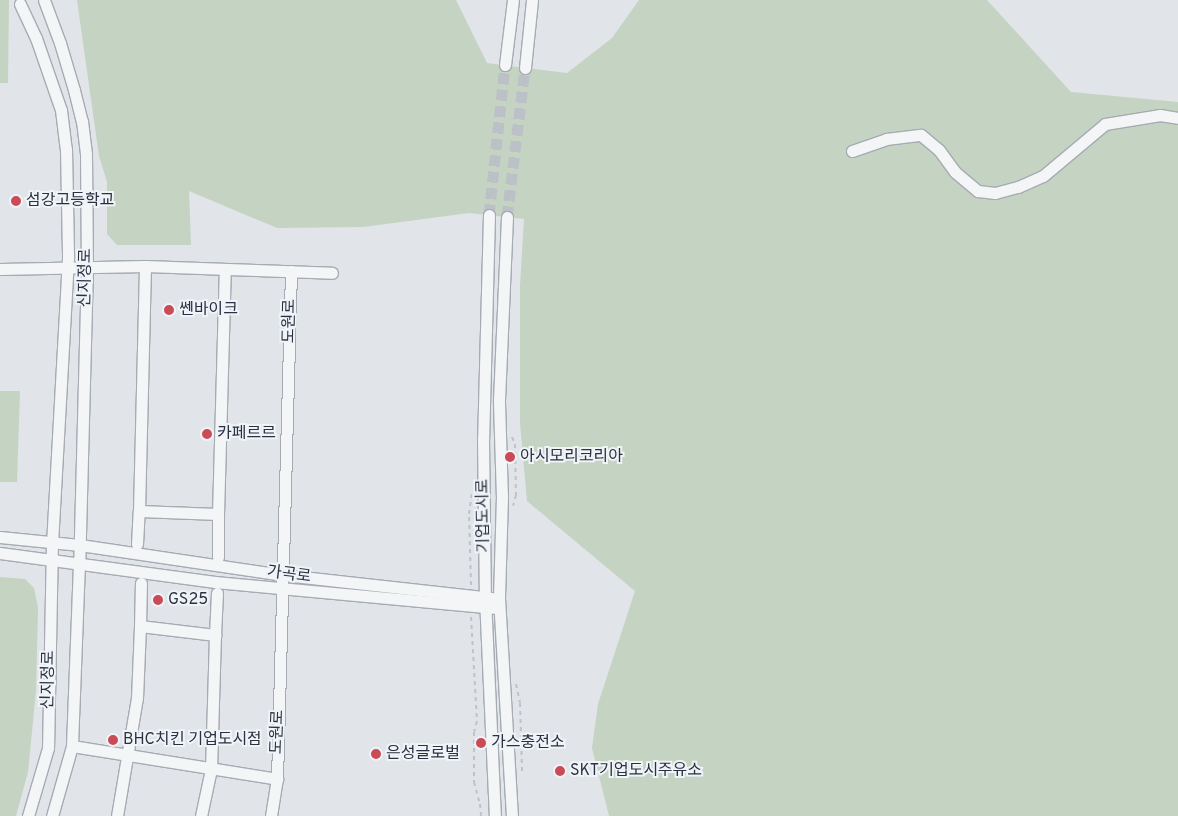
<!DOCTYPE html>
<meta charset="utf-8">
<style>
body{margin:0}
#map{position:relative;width:1178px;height:816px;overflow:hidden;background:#e1e4e9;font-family:Overpass,"Noto Sans KR",sans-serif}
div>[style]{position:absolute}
.green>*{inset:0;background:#c5d3c2}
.minor-tunnel>*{height:11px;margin-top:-5.5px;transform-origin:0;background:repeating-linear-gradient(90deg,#bcc0c7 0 11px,transparent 0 16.5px)}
.path>*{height:2px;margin-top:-1px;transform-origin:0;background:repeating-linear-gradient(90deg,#bfc2c7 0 4px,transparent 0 8px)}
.roads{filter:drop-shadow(1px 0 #a6abb3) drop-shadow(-1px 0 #a6abb3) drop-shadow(0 1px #a6abb3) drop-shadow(0 -1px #a6abb3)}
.minor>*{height:11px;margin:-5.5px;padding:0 5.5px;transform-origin:5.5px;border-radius:5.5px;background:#f3f5f7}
.dots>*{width:14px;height:14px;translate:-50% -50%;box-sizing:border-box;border:2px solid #f0f3f7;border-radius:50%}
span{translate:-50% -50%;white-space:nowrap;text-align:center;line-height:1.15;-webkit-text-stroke:4px #f0f3f7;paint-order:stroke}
.poi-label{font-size:16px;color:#2a3140}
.left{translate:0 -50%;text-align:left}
.street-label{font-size:16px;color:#2a3140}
</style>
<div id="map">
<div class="green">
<i style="clip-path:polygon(0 0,9px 0,8px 83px,0 83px)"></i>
<i style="clip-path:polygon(77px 0,456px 0,487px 63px,567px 73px,612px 38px,639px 0,987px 0,1071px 92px,1178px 102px,1178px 816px,609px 816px,592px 748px,598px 704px,635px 591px,527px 501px,520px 423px,520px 286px,524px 219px,469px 213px,363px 227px,277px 228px,189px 191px,191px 245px,117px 245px,107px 234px,107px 182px,99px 156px)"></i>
<i style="clip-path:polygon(0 391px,20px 391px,17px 482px,0 482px)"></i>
<i style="clip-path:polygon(0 577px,25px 579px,34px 588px,38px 608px,36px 691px,28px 772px,16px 816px,0 816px)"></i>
</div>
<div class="minor-tunnel">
<i style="left:489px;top:215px;width:151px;rotate:-83.9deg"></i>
<i style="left:507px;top:217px;width:150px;rotate:-83.1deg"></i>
</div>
<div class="path">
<i style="left:512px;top:437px;width:8px;rotate:67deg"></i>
<i style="left:515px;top:444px;width:51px;rotate:88.9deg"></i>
<i style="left:516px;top:495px;width:11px;rotate:105deg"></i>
<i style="left:471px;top:585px;width:71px;rotate:-91.6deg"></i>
<i style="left:469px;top:514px;width:21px;rotate:-82deg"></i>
<i style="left:471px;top:617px;width:104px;rotate:86.7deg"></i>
<i style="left:477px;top:721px;width:11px;rotate:105deg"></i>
<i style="left:474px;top:732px;width:50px;rotate:90deg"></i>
<i style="left:474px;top:782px;width:23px;rotate:75deg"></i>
<i style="left:480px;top:804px;width:12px;rotate:85deg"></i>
<i style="left:516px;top:684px;width:19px;rotate:78deg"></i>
<i style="left:520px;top:703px;width:68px;rotate:88.3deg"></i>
</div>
<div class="roads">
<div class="minor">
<i style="left:44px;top:0;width:46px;rotate:69.6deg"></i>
<i style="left:60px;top:43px;width:49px;rotate:73.4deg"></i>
<i style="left:74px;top:90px;width:32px;rotate:76deg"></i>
<i style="left:82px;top:121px;width:34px;rotate:83deg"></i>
<i style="left:86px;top:155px;width:112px;rotate:89.5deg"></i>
<i style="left:87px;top:267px;width:296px;rotate:91.5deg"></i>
<i style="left:79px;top:563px;width:183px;rotate:92.2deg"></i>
<i style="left:72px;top:746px;width:73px;rotate:105.9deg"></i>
<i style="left:20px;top:4px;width:38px;rotate:65deg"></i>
<i style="left:36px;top:38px;width:76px;rotate:70.9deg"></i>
<i style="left:61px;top:110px;width:39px;rotate:83deg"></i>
<i style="left:66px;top:149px;width:109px;rotate:88.9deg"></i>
<i style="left:68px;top:258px;width:284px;rotate:93.2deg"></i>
<i style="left:52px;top:542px;width:206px;rotate:91.1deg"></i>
<i style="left:48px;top:748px;width:71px;rotate:106.4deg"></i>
<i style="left:505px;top:65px;width:65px;rotate:-83deg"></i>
<i style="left:525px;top:68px;width:68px;rotate:-84.1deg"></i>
<i style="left:852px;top:151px;width:36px;rotate:-19deg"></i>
<i style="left:886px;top:139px;width:35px;rotate:-7deg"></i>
<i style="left:921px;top:135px;width:23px;rotate:40deg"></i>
<i style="left:939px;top:150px;width:27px;rotate:54deg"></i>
<i style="left:955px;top:172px;width:30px;rotate:40deg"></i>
<i style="left:978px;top:191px;width:17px;rotate:7deg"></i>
<i style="left:995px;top:193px;width:24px;rotate:-15deg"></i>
<i style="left:1018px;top:187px;width:27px;rotate:-24deg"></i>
<i style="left:1043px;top:176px;width:81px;rotate:-40deg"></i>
<i style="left:1105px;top:124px;width:56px;rotate:-9.3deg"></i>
<i style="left:1160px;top:115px;width:18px;rotate:9deg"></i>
<i style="left:489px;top:215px;width:224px;rotate:91.5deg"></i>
<i style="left:483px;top:439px;width:159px;rotate:89.3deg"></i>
<i style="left:485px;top:598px;width:218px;rotate:87.4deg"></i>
<i style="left:507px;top:217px;width:186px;rotate:92.5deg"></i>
<i style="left:499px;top:403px;width:93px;rotate:88.2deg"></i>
<i style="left:502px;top:496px;width:102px;rotate:91.7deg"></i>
<i style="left:499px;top:598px;width:218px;rotate:86.6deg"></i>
<i style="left:145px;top:266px;width:245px;rotate:91.4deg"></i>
<i style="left:139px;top:511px;width:79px;rotate:2.2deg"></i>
<i style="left:218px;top:514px;width:244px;rotate:-88.4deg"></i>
<i style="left:0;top:269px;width:145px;rotate:-1.2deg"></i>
<i style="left:145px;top:266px;width:187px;rotate:2.1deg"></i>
<i style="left:218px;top:514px;width:43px;rotate:90deg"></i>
<i style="left:0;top:537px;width:80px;rotate:5.7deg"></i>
<i style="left:80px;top:545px;width:206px;rotate:8.4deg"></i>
<i style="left:284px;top:575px;width:209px;rotate:6.3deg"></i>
<i style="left:137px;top:544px;width:33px;rotate:-87deg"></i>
<i style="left:0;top:553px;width:217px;rotate:7.7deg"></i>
<i style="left:215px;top:582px;width:279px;rotate:5.3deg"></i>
<i style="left:140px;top:626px;width:43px;rotate:-88.7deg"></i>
<i style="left:215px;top:635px;width:42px;rotate:-87.3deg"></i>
<i style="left:72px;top:746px;width:208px;rotate:9.1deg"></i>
<i style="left:117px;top:816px;width:120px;rotate:-80.4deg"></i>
<i style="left:137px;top:698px;width:72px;rotate:-87.6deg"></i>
<i style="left:140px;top:626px;width:76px;rotate:6.8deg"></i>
<i style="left:215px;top:635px;width:134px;rotate:91.7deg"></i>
<i style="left:211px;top:769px;width:48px;rotate:102deg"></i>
<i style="left:271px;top:816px;width:37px;rotate:-81deg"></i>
<i style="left:277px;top:779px;width:508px;rotate:-88.42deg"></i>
</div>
</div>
<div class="dots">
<i style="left:16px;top:201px;background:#ca4a56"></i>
<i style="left:169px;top:310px;background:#ca4a56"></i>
<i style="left:207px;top:434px;background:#ca4a56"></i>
<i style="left:510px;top:457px;background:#ca4a56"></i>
<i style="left:158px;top:600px;background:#ca4a56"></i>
<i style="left:113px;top:740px;background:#ca4a56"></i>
<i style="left:481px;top:743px;background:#ca4a56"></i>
<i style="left:376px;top:754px;background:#ca4a56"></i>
<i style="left:560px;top:771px;background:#ca4a56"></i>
</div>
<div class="poi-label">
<span class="left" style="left:26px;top:201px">섬강고등학교</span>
<span class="left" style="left:179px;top:310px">쎈바이크</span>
<span class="left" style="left:217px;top:434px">카페르르</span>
<span class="left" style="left:520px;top:457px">아시모리코리아</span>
<span class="left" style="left:168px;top:600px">GS25</span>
<span class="left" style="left:123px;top:740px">BHC치킨 기업도시점</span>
<span class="left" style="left:491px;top:743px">가스충전소</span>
<span class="left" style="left:386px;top:754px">은성글로벌</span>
<span class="left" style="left:570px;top:771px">SKT기업도시주유소</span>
</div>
<div class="street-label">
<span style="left:86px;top:278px;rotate:-89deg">신지정로</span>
<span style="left:290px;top:321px;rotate:-89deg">도원로</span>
<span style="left:484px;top:516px;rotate:-91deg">기업도시로</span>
<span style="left:289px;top:575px;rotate:7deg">가곡로</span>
<span style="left:49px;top:680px;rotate:-89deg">신지정로</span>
<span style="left:278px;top:732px;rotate:-88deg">도원로</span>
</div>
</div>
